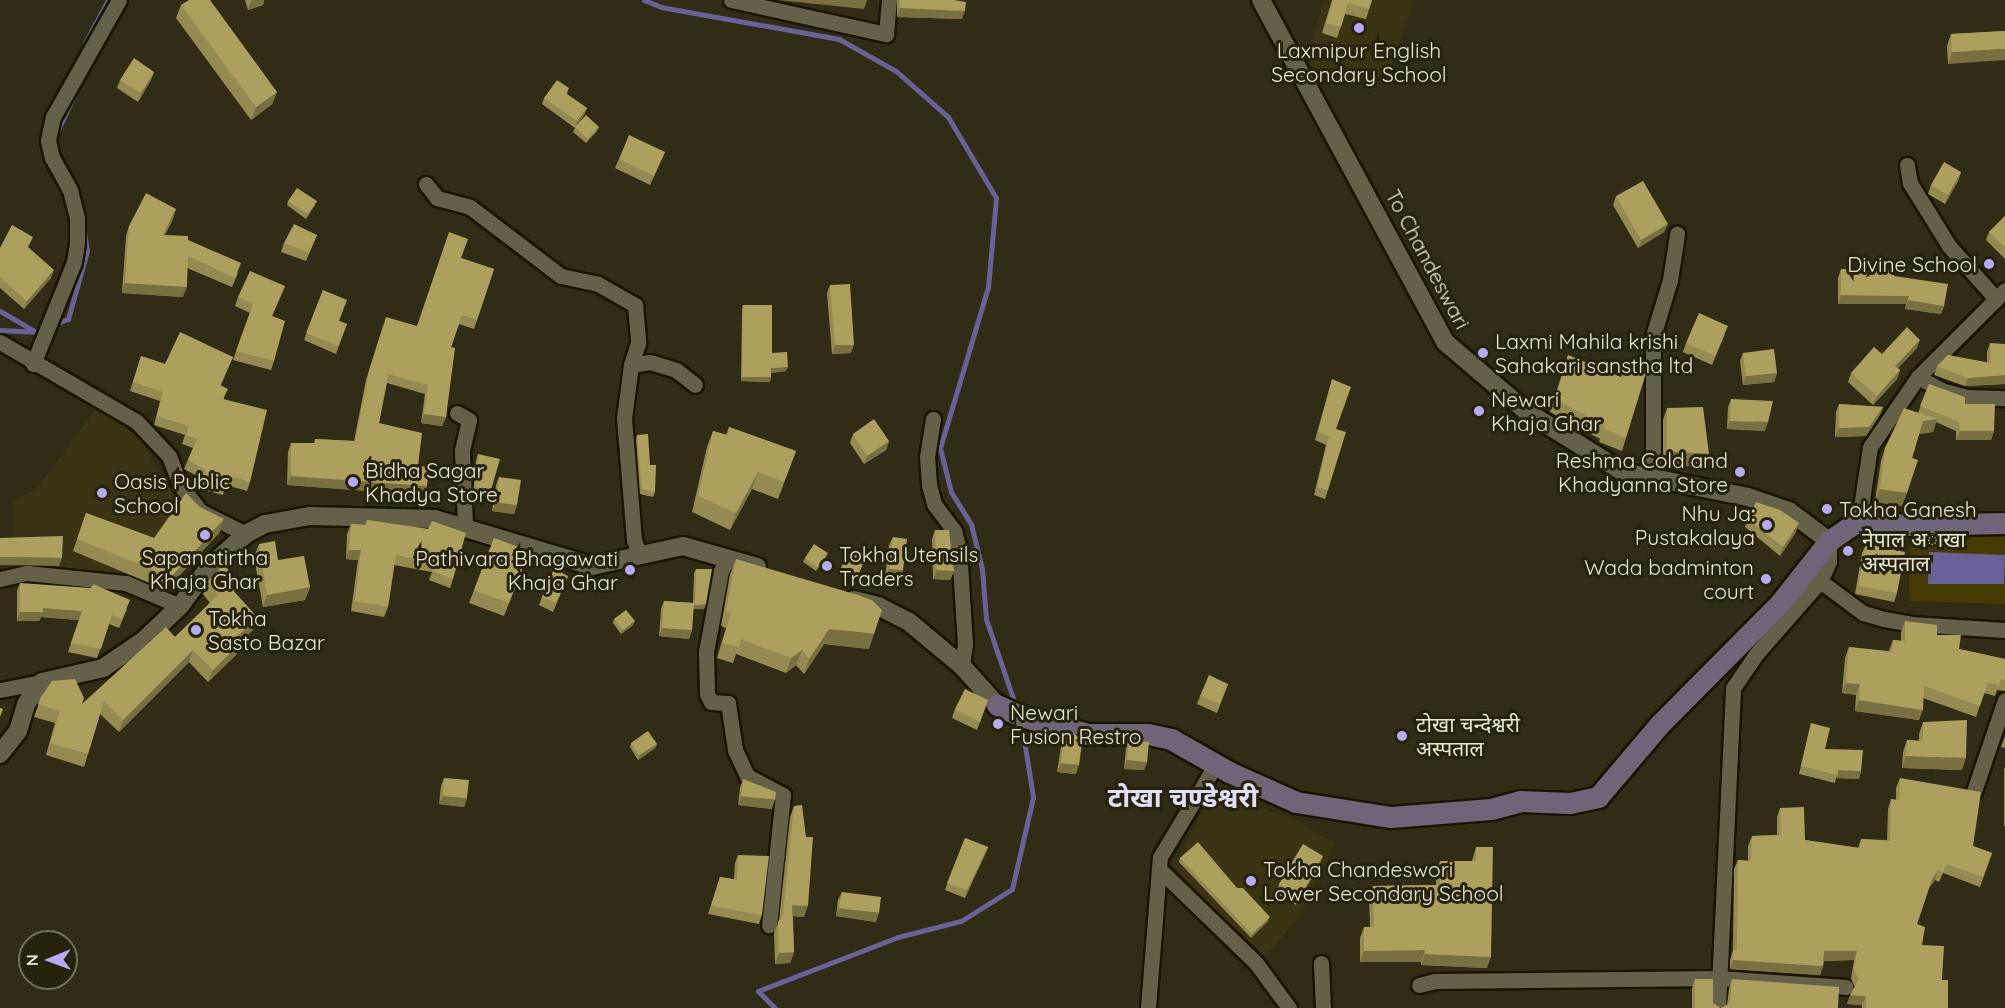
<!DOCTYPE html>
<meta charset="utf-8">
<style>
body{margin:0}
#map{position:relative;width:2005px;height:1008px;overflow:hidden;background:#312c15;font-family:Quicksand,"Noto Sans Devanagari",sans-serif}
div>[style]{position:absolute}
.built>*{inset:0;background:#3a3415}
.green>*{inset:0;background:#453b02}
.water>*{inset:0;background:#6b6199}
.stream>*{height:5px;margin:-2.5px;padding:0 2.5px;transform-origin:2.5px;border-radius:2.5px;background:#6b6199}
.roads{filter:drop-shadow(2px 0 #191401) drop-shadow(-2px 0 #191401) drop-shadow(0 2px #191401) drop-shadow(0 -2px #191401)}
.minor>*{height:15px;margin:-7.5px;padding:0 7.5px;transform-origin:7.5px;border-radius:7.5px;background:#656048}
.tertiary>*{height:18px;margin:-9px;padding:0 9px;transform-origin:9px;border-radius:9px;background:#656048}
.secondary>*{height:21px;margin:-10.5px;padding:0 10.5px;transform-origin:10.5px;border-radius:10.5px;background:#706478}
.wall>*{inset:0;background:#958a52}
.shaded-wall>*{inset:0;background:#797042}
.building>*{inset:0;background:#ada05f}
.dots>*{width:16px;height:16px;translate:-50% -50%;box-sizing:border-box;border:3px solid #27230b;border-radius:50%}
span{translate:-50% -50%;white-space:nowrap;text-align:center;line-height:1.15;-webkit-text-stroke:6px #27230b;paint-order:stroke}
.poi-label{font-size:21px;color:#e8e5d7}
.right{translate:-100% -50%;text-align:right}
.left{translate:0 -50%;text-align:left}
.street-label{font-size:21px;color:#e8e5d7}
.district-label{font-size:27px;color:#e1defb;font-weight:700}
.north{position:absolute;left:18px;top:930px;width:60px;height:60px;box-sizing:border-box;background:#27230b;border:2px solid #74715d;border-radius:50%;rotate:269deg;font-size:16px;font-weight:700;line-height:24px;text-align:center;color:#e8e5d7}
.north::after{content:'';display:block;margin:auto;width:21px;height:27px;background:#b7abf7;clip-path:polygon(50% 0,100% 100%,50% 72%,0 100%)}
</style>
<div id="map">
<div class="built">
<i style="clip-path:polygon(1324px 0,1414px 0,1388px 76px,1321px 82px,1306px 55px)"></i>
<i style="clip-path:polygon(96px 408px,142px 439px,163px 482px,183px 498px,129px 574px,15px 569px,12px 502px,38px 487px)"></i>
<i style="clip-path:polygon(1213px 793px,1290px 817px,1335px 843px,1301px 915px,1263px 959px,1197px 896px,1174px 866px)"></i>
</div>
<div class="green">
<i style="clip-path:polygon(1934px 535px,2005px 537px,2005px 604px,1909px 601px,1910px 548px,1915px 541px)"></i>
</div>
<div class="water">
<i style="clip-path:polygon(1929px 552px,2005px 555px,2004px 584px,1928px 584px)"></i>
</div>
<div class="stream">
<i style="left:644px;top:0;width:18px;rotate:22deg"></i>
<i style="left:661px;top:7px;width:181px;rotate:10.2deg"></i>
<i style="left:839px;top:39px;width:65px;rotate:29.3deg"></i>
<i style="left:896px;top:71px;width:69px;rotate:41.5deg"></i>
<i style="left:948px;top:117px;width:94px;rotate:59.3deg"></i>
<i style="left:996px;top:198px;width:89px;rotate:95.1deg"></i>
<i style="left:988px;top:287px;width:168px;rotate:106.6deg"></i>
<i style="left:940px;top:448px;width:45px;rotate:76deg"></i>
<i style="left:951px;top:492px;width:38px;rotate:58deg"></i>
<i style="left:971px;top:524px;width:46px;rotate:76.3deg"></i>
<i style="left:982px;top:569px;width:50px;rotate:85.4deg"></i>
<i style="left:986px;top:619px;width:93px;rotate:71.2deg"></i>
<i style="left:85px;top:43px;width:49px;rotate:-61.9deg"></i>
<i style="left:54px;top:138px;width:63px;rotate:-64.7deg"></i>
<i style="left:0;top:311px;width:42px;rotate:30.3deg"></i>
<i style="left:36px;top:332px;width:8px;rotate:-23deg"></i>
<i style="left:52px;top:325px;width:17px;rotate:-21deg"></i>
<i style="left:68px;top:319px;width:71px;rotate:-74.4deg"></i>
<i style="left:87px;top:251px;width:26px;rotate:-99deg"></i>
<i style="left:0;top:330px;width:34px;rotate:3deg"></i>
<i style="left:775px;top:1008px;width:24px;rotate:-135deg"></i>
<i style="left:758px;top:991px;width:150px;rotate:-21.1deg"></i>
<i style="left:898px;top:937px;width:65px;rotate:-14.3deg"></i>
<i style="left:961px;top:921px;width:60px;rotate:-32.1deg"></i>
<i style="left:1012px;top:889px;width:94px;rotate:-77.1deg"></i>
<i style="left:1033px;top:797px;width:77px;rotate:-99deg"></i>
</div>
<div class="roads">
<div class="minor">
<i style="left:731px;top:0;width:159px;rotate:12.4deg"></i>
<i style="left:886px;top:34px;width:34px;rotate:-85deg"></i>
<i style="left:1907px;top:165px;width:18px;rotate:81deg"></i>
<i style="left:1910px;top:183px;width:74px;rotate:58.2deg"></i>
<i style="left:1949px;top:246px;width:71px;rotate:48.4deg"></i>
<i style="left:426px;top:184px;width:18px;rotate:52deg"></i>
<i style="left:437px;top:198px;width:34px;rotate:15deg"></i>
<i style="left:470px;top:207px;width:114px;rotate:37.2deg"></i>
<i style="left:561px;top:276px;width:38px;rotate:12deg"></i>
<i style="left:598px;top:284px;width:43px;rotate:29.6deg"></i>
<i style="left:635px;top:305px;width:38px;rotate:85deg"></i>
<i style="left:638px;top:343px;width:23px;rotate:108deg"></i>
<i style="left:631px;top:365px;width:53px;rotate:97.5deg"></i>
<i style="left:624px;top:418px;width:122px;rotate:85.3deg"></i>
<i style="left:634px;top:540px;width:17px;rotate:69deg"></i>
<i style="left:0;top:342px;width:157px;rotate:30.2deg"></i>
<i style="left:136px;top:421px;width:48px;rotate:46.7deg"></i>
<i style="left:169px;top:456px;width:31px;rotate:69deg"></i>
<i style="left:180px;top:485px;width:33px;rotate:52deg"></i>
<i style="left:200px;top:511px;width:51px;rotate:26.6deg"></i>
<i style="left:33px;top:364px;width:110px;rotate:-68.1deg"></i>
<i style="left:74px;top:262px;width:20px;rotate:-81deg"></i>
<i style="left:77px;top:242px;width:24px;rotate:-90deg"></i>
<i style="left:77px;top:218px;width:29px;rotate:-104deg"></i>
<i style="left:70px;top:190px;width:37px;rotate:-119deg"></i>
<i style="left:52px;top:158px;width:18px;rotate:-103deg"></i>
<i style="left:48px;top:140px;width:24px;rotate:-78deg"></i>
<i style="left:53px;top:117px;width:134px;rotate:-60.6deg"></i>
<i style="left:631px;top:365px;width:19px;rotate:-9deg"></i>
<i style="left:650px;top:362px;width:27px;rotate:17deg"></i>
<i style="left:676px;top:370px;width:24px;rotate:38deg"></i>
<i style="left:1918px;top:377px;width:26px;rotate:29deg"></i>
<i style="left:1941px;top:390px;width:27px;rotate:15deg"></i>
<i style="left:1967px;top:397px;width:38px;rotate:2deg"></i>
<i style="left:457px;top:413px;width:14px;rotate:30deg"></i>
<i style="left:469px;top:420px;width:31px;rotate:103deg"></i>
<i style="left:462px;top:450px;width:76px;rotate:87.7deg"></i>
<i style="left:933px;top:419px;width:37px;rotate:99deg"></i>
<i style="left:927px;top:456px;width:29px;rotate:86deg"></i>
<i style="left:929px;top:485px;width:20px;rotate:75deg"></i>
<i style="left:934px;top:504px;width:34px;rotate:53deg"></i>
<i style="left:954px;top:531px;width:19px;rotate:74deg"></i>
<i style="left:959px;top:549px;width:95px;rotate:86.4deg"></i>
<i style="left:965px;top:644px;width:22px;rotate:98deg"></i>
<i style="left:1653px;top:481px;width:145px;rotate:-90deg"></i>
<i style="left:1653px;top:336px;width:59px;rotate:-73.1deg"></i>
<i style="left:1670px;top:280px;width:47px;rotate:-81.3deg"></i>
<i style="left:1859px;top:520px;width:74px;rotate:-81.4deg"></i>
<i style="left:1870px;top:447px;width:85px;rotate:-55.6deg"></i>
<i style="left:1918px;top:377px;width:123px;rotate:-45deg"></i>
<i style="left:728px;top:557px;width:16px;rotate:117deg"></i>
<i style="left:721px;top:571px;width:82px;rotate:100.5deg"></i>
<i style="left:706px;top:652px;width:42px;rotate:88.6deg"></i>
<i style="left:707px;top:694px;width:9px;rotate:63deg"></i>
<i style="left:711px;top:702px;width:17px;rotate:3deg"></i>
<i style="left:728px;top:703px;width:48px;rotate:81.5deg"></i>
<i style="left:735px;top:750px;width:29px;rotate:65deg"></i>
<i style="left:747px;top:776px;width:41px;rotate:27.8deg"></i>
<i style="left:783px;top:795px;width:131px;rotate:96.1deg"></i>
<i style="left:0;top:579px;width:28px;rotate:-13deg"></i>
<i style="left:27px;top:573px;width:100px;rotate:5.8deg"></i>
<i style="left:126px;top:583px;width:59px;rotate:23.1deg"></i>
<i style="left:1820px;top:581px;width:54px;rotate:36.7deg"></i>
<i style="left:1863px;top:613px;width:22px;rotate:16deg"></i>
<i style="left:1884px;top:619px;width:28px;rotate:10deg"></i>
<i style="left:1912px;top:624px;width:93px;rotate:3.7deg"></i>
<i style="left:0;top:690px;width:43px;rotate:-10.8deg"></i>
<i style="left:1974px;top:791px;width:96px;rotate:-71.2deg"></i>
<i style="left:1159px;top:869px;width:135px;rotate:44.1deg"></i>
<i style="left:1256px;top:963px;width:56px;rotate:53.7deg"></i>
<i style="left:1321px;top:963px;width:45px;rotate:87.5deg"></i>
<i style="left:1419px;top:985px;width:16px;rotate:-14deg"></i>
<i style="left:1435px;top:981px;width:283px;rotate:-0.6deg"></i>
<i style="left:1718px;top:978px;width:128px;rotate:4deg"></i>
<i style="left:1148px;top:1008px;width:151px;rotate:-85.5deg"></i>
<i style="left:1160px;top:857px;width:109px;rotate:-58.9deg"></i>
<i style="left:1718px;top:1008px;width:320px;rotate:-87.3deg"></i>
<i style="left:1733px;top:688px;width:42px;rotate:-55.6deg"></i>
<i style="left:1757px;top:653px;width:96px;rotate:-48.8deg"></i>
<i style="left:1820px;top:581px;width:21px;rotate:-65deg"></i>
<i style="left:1829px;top:562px;width:21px;rotate:-90deg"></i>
</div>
<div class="tertiary">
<i style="left:1261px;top:0;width:388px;rotate:61.7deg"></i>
<i style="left:1445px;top:342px;width:108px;rotate:40.5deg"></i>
<i style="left:1527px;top:412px;width:113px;rotate:32deg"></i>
<i style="left:1623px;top:472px;width:127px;rotate:11.3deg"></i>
<i style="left:1748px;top:497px;width:43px;rotate:18.9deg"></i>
<i style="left:1789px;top:511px;width:50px;rotate:36.9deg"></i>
<i style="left:854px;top:600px;width:25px;rotate:14deg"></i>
<i style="left:878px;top:606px;width:34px;rotate:27deg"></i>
<i style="left:908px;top:621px;width:70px;rotate:39.8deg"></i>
<i style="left:962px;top:666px;width:52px;rotate:48.1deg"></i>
<i style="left:0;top:754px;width:29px;rotate:-52deg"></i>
<i style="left:18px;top:731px;width:28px;rotate:-73deg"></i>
<i style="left:26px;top:704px;width:27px;rotate:-54deg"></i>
<i style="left:42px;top:682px;width:63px;rotate:-12.9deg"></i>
<i style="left:103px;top:668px;width:50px;rotate:-34.3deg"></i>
<i style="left:144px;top:640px;width:50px;rotate:-43.4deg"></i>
<i style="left:180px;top:606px;width:49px;rotate:-53.4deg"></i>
<i style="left:209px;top:567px;width:50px;rotate:-41.7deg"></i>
<i style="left:246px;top:534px;width:21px;rotate:-28deg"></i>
<i style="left:265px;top:524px;width:46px;rotate:-10.1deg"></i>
<i style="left:310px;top:516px;width:125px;rotate:1.4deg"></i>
<i style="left:435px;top:519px;width:164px;rotate:16.7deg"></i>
<i style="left:592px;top:566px;width:93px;rotate:-12.4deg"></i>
<i style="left:683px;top:546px;width:77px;rotate:15.8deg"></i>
</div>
<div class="secondary">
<i style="left:997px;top:705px;width:26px;rotate:25deg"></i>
<i style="left:1021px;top:716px;width:69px;rotate:15deg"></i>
<i style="left:1088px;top:734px;width:60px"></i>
<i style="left:1148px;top:734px;width:24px;rotate:12deg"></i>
<i style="left:1171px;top:739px;width:67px;rotate:29.6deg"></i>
<i style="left:1229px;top:772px;width:73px;rotate:24.1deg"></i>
<i style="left:1296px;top:802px;width:96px;rotate:9deg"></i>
<i style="left:1391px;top:817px;width:100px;rotate:-4.6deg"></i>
<i style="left:1491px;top:809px;width:30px;rotate:-15deg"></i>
<i style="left:1520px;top:801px;width:50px;rotate:2.3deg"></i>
<i style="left:1570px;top:803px;width:29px;rotate:-12deg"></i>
<i style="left:1598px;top:797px;width:96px;rotate:-49.7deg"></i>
<i style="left:1660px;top:724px;width:170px;rotate:-45.2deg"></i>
<i style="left:1780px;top:603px;width:79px;rotate:-51.7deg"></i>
<i style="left:1829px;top:541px;width:37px;rotate:-35deg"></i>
<i style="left:1859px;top:520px;width:46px;rotate:6.2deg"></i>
<i style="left:1905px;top:525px;width:100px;rotate:-1.1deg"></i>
</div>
</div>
<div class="wall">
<i style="clip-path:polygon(245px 0,264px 0,263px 5px,248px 10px)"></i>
<i style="clip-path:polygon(897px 0,954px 0,962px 19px,897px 17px)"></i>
<i style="clip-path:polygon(1332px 0,1372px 0,1366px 19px,1345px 14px,1337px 38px,1322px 33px)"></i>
<i style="clip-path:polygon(181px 5px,277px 92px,272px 104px,251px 120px,176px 18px)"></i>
<i style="clip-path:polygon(2005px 31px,1948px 64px,1947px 46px,1951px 34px)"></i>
<i style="clip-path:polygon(154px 72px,151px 80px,138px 102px,117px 88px,120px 80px)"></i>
<i style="clip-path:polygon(569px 88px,567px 94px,587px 108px,584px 115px,577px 125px,597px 131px,586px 143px,573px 132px,575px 128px,542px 104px,544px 98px)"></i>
<i style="clip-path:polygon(665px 152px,650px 185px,615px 168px,619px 159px)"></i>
<i style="clip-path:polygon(1961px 172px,1958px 181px,1945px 204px,1928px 194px,1931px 185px)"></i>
<i style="clip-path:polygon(1616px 196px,1664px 232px,1638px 248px,1613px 205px)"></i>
<i style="clip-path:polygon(288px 201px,315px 205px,306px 219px,287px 205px)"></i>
<i style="clip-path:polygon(2005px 216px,2005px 259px,1986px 240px,1989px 232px)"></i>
<i style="clip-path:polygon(173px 219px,165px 235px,188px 240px,238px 273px,232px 287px,187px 268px,183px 297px,122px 293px,126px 236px,129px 226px)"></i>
<i style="clip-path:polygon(317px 235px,306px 261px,281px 252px,284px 243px)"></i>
<i style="clip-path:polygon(0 248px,29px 248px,51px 278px,24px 309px,0 288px)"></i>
<i style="clip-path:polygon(461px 258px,494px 269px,474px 329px,459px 324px,451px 347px,446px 417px,442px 426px,421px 423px,425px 394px,387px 383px,379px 423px,418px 466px,424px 495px,287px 485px,288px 452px,291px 443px,314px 443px,315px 439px,354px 441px,366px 380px,383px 326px,417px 326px)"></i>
<i style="clip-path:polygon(1841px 269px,1894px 276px,1944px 306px,1941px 314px,1905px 309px,1906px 304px,1838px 304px,1838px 278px)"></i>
<i style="clip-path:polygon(830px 285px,851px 353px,832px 354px,827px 293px)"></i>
<i style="clip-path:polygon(285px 286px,272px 316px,274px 361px,271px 370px,233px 360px,250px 313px,235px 306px,238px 297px)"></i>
<i style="clip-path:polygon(323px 290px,339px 321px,347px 324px,336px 354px,304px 340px)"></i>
<i style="clip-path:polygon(743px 305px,772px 353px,786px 371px,771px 373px,770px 382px,741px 381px,742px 309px)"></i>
<i style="clip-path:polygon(1725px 334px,1712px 365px,1683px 352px,1686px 343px)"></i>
<i style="clip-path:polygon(1990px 343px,2005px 384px,1965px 386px,1934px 375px,1937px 366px,1987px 362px,1987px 352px)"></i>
<i style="clip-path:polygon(1917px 348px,1898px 368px,1900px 370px,1897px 379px,1873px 405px,1848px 382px,1851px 373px,1882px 354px)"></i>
<i style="clip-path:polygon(1743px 353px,1777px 373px,1774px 382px,1743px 385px,1740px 361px)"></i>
<i style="clip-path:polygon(1568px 355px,1626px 438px,1622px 451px,1599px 442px,1600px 439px,1550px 412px)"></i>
<i style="clip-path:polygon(141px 356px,165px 364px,233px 357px,221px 385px,224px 399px,250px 482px,247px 491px,226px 485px,223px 495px,200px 489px,203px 479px,184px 469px,193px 448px,182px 444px,185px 435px,154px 425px,160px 401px,130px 391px)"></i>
<i style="clip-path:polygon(1332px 379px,1336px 429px,1328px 490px,1325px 499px,1314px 495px,1326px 445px,1315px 440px)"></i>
<i style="clip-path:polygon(1929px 384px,1965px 404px,1994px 431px,1991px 440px,1956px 440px,1956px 431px,1936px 422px,1933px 432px,1919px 434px,1912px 458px,1902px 506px,1875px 502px,1881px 461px,1885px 448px,1918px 413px)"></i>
<i style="clip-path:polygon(1731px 399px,1765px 431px,1727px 429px,1728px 407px)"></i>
<i style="clip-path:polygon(1839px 404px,1883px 407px,1880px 415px,1866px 436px,1835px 437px,1836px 412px)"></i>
<i style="clip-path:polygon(1667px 408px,1704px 467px,1663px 464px,1663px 420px)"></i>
<i style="clip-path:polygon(729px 427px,796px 451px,778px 499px,752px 489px,730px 530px,692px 512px,707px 447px,713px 431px,726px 435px)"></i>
<i style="clip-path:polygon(853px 434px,889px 441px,886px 450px,864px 464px,850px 443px)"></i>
<i style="clip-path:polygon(637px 435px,650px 465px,655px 492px,653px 497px,640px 494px,636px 439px)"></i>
<i style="clip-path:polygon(478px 454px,491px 490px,489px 497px,473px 494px,476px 461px)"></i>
<i style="clip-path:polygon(499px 477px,517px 505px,514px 514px,492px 511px,496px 485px)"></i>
<i style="clip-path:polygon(86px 513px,154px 538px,220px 532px,166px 590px,73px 551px)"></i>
<i style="clip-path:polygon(1748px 519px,1796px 532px,1780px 556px,1745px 527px)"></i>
<i style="clip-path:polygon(367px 520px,428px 529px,453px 579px,450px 588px,429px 580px,432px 572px,394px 565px,388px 607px,384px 617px,351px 611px,358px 560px,346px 559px,347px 534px,351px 524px,365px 525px)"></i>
<i style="clip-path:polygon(935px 530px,954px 571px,950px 580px,933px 579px,932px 539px)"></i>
<i style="clip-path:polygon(893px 537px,903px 570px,900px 579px,885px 577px,889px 545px)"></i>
<i style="clip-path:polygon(494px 538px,529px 551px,504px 616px,469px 603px)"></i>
<i style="clip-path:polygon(259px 544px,310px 587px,305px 600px,263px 607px,254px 557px)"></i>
<i style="clip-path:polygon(1866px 544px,1897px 593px,1894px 602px,1855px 594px,1862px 553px)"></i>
<i style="clip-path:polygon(850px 549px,866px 557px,856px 580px,840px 572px)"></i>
<i style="clip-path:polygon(826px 557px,816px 571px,803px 562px,805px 558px)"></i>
<i style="clip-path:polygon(736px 559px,869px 649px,824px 644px,804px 674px,796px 665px,786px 673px,736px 654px,733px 663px,717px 658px,726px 628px,721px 626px,730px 574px)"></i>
<i style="clip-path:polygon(696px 569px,706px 604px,704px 609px,693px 609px,692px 630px,689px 639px,659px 636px,661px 609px,664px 601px,693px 603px,694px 573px)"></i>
<i style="clip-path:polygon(568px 576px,553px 612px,539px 605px,542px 597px)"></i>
<i style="clip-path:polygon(208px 581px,234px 592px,253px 630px,240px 642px,236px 655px,208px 682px,189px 662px,119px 732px,100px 714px,84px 767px,46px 755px,55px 723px,34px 717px,41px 697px,82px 704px,175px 637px,210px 603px,203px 594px)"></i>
<i style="clip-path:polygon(20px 583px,127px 609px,119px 628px,109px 624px,97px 658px,68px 652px,79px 620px,41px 617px,39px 621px,17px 621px,17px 591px)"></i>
<i style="clip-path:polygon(614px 619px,633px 625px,621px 634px,613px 623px)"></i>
<i style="clip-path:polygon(1905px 621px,1937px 635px,1959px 649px,2005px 659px,2005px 691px,1997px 690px,1995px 696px,1984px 693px,1976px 717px,1923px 698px,1919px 720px,1855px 711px,1856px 695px,1842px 693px,1845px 658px,1849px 647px,1889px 651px,1893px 640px,1901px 641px,1901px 632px)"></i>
<i style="clip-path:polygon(1228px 684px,1217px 713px,1197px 704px,1200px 696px)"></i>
<i style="clip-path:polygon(988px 700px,977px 730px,952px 718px,955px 709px)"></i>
<i style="clip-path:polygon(1923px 722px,1962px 770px,1902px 768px,1903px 752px,1907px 740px,1919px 741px,1919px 734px)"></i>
<i style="clip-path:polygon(1811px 723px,1825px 749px,1861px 771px,1859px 779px,1836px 778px,1835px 783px,1799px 774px,1809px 731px)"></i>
<i style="clip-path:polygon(1065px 732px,1076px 774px,1057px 772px,1062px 740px)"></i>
<i style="clip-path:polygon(2005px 736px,2005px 748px,2001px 747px)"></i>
<i style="clip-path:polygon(1129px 740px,1147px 762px,1144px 770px,1124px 769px,1126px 749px)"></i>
<i style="clip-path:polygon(631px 743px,657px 744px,655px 748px,638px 760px,630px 747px)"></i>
<i style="clip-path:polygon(2005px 767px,2005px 826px,2004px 826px,2004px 769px)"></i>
<i style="clip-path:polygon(444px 778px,467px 798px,464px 807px,439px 804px,441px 786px)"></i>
<i style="clip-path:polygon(1900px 778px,1973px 846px,1992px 853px,1980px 887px,1943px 873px,1939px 882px,1935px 880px,1929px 888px,1917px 924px,1922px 945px,1942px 980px,1948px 1008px,1862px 1008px,1862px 1005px,1847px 1004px,1855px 987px,1851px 979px,1854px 960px,1824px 961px,1823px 966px,1820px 975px,1730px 969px,1730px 960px,1733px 950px,1734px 869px,1738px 860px,1748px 861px,1748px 846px,1752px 836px,1777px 835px,1777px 817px,1780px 808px,1805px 840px,1858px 848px,1861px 839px,1887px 840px,1888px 809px,1891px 799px,1896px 800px,1896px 788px)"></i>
<i style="clip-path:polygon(743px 779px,772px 809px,738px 805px,740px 788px)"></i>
<i style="clip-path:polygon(794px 806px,804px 917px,793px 916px,794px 952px,790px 963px,775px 964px,774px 933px,779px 920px,790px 817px)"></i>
<i style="clip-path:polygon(965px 838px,988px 847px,965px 898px,945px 890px)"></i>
<i style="clip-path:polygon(1476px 847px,1487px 968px,1421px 965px,1421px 962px,1360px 962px,1360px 938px,1364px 927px,1370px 927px,1369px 898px,1373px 886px,1436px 885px,1436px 873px,1440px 861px,1472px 861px)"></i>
<i style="clip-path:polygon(738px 855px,762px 915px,759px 924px,708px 914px,720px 877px,734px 879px,735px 863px)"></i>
<i style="clip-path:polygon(1180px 858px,1237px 888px,1268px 921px,1251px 938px,1179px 862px)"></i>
<i style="clip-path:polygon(1320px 864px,1296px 905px,1276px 893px,1279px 884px)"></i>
<i style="clip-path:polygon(842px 892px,876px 922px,836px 916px,838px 900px)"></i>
<i style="clip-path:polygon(1695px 979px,1713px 1003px,1720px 1008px,1692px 1008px,1692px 988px)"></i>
<i style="clip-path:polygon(1732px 979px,1838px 1008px,1727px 1005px,1729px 989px)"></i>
</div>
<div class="shaded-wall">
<i style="clip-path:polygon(254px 0,264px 0,263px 5px,248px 10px,251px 1px)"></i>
<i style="clip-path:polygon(778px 0,867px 0,864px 9px)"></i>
<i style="clip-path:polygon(900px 8px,965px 11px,962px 19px,897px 17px)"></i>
<i style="clip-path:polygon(2005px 49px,2005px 60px,1948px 64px,1952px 52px)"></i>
<i style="clip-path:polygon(154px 72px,151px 80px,138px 102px,141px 93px)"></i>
<i style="clip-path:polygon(277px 92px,272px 104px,251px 120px,256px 107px)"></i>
<i style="clip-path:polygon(587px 108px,584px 115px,575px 128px,577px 121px)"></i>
<i style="clip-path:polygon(599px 127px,597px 131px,586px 143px,588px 139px)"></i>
<i style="clip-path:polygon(1961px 172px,1958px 181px,1945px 204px,1948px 195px)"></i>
<i style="clip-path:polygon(317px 201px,315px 205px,306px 219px,308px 214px)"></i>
<i style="clip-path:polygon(176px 209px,173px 219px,159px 245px,163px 235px)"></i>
<i style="clip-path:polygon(1668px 224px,1664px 232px,1638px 248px,1641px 240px)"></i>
<i style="clip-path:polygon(54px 270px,51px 278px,24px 309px,27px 301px)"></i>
<i style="clip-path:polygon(125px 283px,187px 287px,183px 297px,122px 293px)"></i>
<i style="clip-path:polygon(1841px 295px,1909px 296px,1906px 304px,1838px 304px)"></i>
<i style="clip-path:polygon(1908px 300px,1944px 306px,1941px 314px,1905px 309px)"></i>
<i style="clip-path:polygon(1920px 340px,1917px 348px,1892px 374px,1895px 366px)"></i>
<i style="clip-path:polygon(835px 345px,854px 345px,851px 353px,832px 354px)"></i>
<i style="clip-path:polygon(788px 367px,786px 371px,770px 373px,771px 368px)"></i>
<i style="clip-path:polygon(1900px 370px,1897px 379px,1873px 405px,1877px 396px)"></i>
<i style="clip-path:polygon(1777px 373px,1774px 382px,1743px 385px,1746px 376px)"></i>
<i style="clip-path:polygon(2005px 375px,2005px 384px,1965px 386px,1968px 378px)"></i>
<i style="clip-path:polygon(742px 377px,771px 377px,770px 382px,741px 381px)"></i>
<i style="clip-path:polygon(1883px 407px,1880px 415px,1866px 436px,1835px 437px,1839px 428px)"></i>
<i style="clip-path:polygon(424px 414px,446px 417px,442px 426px,421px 423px)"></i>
<i style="clip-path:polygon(1937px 419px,1933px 432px,1919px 434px,1923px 421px)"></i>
<i style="clip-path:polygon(1730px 421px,1768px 422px,1765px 431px,1727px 429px)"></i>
<i style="clip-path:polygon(1960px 431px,1994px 431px,1991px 440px,1956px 440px)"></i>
<i style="clip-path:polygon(889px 441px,886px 450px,864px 464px,867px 456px)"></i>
<i style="clip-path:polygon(1667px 451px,1709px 454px,1704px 467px,1663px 464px)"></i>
<i style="clip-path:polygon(758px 472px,752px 489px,730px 530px,736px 513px)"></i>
<i style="clip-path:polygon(291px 476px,427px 486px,424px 495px,287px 485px)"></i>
<i style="clip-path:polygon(1880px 489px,1907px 493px,1902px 506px,1875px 502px)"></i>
<i style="clip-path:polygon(496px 502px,517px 505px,514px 514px,492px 511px)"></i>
<i style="clip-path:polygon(224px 519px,220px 532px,166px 590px,171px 577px)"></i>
<i style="clip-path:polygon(1799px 523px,1796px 532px,1780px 556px,1783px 547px)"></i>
<i style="clip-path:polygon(349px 550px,361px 550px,358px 560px,346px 559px)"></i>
<i style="clip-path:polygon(828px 553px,826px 557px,816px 571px,818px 567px)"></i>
<i style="clip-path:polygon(0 557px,62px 558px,59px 566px,0 565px)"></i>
<i style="clip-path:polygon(889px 569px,903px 570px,900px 579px,885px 577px)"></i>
<i style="clip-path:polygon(937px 570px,954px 571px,950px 580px,933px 579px)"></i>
<i style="clip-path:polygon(238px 583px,233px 595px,231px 588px)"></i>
<i style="clip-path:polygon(310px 587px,305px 600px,263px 607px,267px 595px)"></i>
<i style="clip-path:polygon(706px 604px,704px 609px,693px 609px,695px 605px)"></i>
<i style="clip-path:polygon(43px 608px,82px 611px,79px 620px,41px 617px,39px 621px,17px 621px,20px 612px)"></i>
<i style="clip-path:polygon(258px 618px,253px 630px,231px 650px,235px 638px)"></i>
<i style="clip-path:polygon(635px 621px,633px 625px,621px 634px,623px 630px)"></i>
<i style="clip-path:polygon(662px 628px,692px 630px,689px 639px,659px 636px)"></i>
<i style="clip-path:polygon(829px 629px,874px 634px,869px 649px,824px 644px,804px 674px,809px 659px)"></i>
<i style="clip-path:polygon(240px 643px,236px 655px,208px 682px,213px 670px)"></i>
<i style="clip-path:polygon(193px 650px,189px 662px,119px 732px,123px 720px)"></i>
<i style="clip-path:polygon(802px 650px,796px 665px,786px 673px,791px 658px)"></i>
<i style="clip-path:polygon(1846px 683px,1860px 684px,1856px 695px,1842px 693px)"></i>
<i style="clip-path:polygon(1859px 700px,1923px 710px,1919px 720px,1855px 711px)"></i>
<i style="clip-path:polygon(657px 744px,655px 748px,638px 760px,639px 755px)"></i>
<i style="clip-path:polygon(1906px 756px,1966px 758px,1962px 770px,1902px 768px)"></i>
<i style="clip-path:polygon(1127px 760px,1147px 762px,1144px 770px,1124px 769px)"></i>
<i style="clip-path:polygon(1061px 763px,1079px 765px,1076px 774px,1057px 772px)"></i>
<i style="clip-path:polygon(1838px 770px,1861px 771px,1859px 779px,1836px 778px)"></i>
<i style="clip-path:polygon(443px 796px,467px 798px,464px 807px,439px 804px)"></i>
<i style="clip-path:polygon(741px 796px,775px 800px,772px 809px,738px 805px)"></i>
<i style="clip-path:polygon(988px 847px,985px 855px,965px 898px,967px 890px)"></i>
<i style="clip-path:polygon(1323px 856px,1320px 864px,1296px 905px,1300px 897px)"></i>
<i style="clip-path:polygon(1938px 870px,1935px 880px,1929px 888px,1932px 879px)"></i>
<i style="clip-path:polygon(792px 905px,808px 906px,804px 917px,788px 916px)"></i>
<i style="clip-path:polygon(839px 908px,879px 913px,876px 922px,836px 916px)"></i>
<i style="clip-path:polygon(1270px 917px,1268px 921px,1251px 938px,1252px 934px)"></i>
<i style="clip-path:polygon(1425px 950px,1421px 962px,1360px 962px,1364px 951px)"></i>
<i style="clip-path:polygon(1824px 951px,1857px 951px,1854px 960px,1820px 961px)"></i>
<i style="clip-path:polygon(794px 952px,790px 963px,775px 964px,779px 953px)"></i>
<i style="clip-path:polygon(1425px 954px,1491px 957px,1487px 968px,1421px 965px)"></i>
<i style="clip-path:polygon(1733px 960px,1823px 966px,1820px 975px,1730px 969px)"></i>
<i style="clip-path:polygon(1850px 995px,1866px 996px,1862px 1005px,1847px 1004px)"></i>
</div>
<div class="building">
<i style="clip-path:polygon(189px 0,210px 0,277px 92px,256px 107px,181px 5px)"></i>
<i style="clip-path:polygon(900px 0,954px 0,966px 2px,965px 11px,900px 8px)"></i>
<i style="clip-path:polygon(1333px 0,1372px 0,1369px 9px,1348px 3px,1341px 27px,1326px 23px)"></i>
<i style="clip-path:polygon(2005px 31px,2005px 49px,1952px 52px,1951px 34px)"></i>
<i style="clip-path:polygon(134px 58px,154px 72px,141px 93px,120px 80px)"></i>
<i style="clip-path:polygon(557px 80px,569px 88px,565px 93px,587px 108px,577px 121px,544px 98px)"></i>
<i style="clip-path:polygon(586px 115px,599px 127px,588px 139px,575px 127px)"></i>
<i style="clip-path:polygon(629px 135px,665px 152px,654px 176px,619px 159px)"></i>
<i style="clip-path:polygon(1944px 162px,1961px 172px,1948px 195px,1931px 185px)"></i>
<i style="clip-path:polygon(1643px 181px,1668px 224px,1641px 240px,1616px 196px)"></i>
<i style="clip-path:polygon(297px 188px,317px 201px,308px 214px,288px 201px)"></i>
<i style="clip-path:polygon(146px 193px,176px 209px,163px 235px,188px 236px,188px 240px,241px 263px,235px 278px,188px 256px,187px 287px,125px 283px,129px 226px)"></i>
<i style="clip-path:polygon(2005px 216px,2005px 247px,1989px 232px)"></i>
<i style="clip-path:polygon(294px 224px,317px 235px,309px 253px,284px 243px)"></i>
<i style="clip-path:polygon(12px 225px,33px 237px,28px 247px,54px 270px,27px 301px,0 277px,0 248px)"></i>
<i style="clip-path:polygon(449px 232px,468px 239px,461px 258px,494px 269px,477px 320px,462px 315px,451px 347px,455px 348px,446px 417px,424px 414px,428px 385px,388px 374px,379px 423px,422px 433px,418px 466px,429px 467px,427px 486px,291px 476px,291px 443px,315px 443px,315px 439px,355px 441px,369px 371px,386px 317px,417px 326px)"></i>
<i style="clip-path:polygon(1841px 269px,1894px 270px,1894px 276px,1948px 284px,1944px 306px,1908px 300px,1909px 296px,1841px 295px)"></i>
<i style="clip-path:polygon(250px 271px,285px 286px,272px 316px,285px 321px,274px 361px,236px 351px,253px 304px,238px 297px)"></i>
<i style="clip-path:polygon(850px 284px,854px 345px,835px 345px,830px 285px)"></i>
<i style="clip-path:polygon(323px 290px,347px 300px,339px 321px,347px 324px,338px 346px,306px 333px)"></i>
<i style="clip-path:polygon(743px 305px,772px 305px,772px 353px,787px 352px,788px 367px,771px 368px,771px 377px,742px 377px)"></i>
<i style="clip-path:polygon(1699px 313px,1728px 326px,1715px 356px,1686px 343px)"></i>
<i style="clip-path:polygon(1907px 327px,1920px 340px,1895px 366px,1900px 370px,1877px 396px,1851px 373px,1874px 347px,1882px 354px)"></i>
<i style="clip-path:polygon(180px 332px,233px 357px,220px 385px,228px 389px,223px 399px,267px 410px,250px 482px,229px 476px,226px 486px,204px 481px,206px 470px,188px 460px,197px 439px,186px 435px,189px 426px,157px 416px,163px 392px,133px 382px,141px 356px,165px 364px)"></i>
<i style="clip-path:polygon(1990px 343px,2005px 344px,2005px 375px,1968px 378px,1937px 366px,1948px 355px,1991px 363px)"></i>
<i style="clip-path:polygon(1774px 349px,1777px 373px,1746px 376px,1743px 353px)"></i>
<i style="clip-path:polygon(1568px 355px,1621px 377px,1623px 370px,1646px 373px,1626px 438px,1604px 429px,1605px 426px,1555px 399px)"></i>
<i style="clip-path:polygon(1332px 379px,1351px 387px,1336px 429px,1346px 432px,1328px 490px,1317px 487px,1329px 436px,1318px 432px)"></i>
<i style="clip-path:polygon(1929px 384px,1965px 397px,1965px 404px,1995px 404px,1994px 431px,1960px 431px,1959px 422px,1920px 406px)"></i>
<i style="clip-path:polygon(1731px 399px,1773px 401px,1768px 422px,1730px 421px)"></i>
<i style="clip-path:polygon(1839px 404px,1883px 407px,1869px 427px,1839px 428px)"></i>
<i style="clip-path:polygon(1703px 407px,1709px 454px,1667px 451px,1667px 408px)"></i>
<i style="clip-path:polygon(1904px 408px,1937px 419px,1923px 421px,1912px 458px,1918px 460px,1907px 493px,1880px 489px,1885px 448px)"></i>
<i style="clip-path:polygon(874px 419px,889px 441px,867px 456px,853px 434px)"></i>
<i style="clip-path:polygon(729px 427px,796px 451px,784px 482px,758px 472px,736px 513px,698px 496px,713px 431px,728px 435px)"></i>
<i style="clip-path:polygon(648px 434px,650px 465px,656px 465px,655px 492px,642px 489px,637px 435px)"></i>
<i style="clip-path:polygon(478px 454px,500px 459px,491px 490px,476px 487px)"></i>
<i style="clip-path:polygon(499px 477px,521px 480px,517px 505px,496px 502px)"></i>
<i style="clip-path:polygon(186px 493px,200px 507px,224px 519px,171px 577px,77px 539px,86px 513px,154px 538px)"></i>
<i style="clip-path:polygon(1756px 502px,1780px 510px,1799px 523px,1783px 547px,1748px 519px)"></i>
<i style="clip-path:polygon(367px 520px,428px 529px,432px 521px,466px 533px,453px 579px,432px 571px,435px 563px,396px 555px,388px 607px,355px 601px,361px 550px,349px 550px,351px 524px,366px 525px)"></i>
<i style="clip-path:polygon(935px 530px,949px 530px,954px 571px,937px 570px)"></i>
<i style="clip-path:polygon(63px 536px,62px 558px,0 557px,0 538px)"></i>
<i style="clip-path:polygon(893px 537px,907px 539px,903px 570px,889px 569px)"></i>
<i style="clip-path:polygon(494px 538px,529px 551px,509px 603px,474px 590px)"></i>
<i style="clip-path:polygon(275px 541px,278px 560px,304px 556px,310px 587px,267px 595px,259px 544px)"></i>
<i style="clip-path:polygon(814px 544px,828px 553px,818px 567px,805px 558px)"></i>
<i style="clip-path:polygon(1866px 544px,1905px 552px,1897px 593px,1858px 586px)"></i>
<i style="clip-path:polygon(850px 549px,866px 557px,858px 575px,841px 568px)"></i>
<i style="clip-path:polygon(736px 559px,858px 595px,872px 600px,882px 610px,874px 634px,829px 629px,809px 659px,802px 650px,791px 658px,741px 639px,739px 647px,722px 643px,731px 613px,726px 611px)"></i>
<i style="clip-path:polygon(224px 564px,238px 583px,231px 588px,258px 618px,235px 638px,240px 643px,213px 670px,193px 650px,123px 720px,104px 701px,88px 754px,50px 743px,60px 711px,38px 704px,41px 697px,52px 681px,75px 679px,84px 698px,82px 704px,166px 627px,175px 637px,218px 595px,208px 581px)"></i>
<i style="clip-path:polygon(554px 569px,568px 576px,556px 603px,542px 597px)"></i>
<i style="clip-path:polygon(696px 569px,712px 569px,706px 604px,695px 605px)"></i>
<i style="clip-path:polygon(20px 583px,91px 588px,93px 584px,130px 600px,122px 619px,112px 615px,101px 649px,71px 643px,82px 611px,43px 608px,43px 612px,20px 612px)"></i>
<i style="clip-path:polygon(664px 601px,694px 603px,692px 630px,662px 628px)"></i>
<i style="clip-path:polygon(626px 610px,635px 621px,623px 630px,614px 619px)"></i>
<i style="clip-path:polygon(1905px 621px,1937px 625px,1937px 635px,1961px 635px,1959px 649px,2005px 659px,2005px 680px,2001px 679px,1999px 685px,1988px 683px,1980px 706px,1924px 686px,1923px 710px,1859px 700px,1860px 684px,1846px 683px,1849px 647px,1892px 652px,1893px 640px,1905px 641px)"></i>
<i style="clip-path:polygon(1209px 675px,1228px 684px,1220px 704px,1200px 696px)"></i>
<i style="clip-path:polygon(965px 689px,988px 700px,980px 722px,955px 709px)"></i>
<i style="clip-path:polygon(0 708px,3px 709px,0 717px)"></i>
<i style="clip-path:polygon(1967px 720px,1966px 758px,1906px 756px,1907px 740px,1923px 741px,1923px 722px)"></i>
<i style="clip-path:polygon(1811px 723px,1830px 728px,1825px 749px,1863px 750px,1861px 771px,1838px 770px,1838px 775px,1801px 766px)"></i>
<i style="clip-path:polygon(648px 731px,657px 744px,639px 755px,631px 743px)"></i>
<i style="clip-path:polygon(1065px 732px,1083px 736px,1079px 765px,1061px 763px)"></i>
<i style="clip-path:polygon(1129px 740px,1149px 742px,1147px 762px,1127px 760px)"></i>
<i style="clip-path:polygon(444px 778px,469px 780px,467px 798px,443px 796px)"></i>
<i style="clip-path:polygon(1900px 778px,1981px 792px,1973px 846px,1992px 853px,1983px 877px,1946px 864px,1943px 872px,1938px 870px,1932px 879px,1917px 924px,1925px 927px,1922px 945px,1944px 946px,1942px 980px,1948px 980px,1948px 1008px,1866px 1008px,1866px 996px,1850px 995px,1859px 979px,1854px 969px,1857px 951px,1824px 951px,1823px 966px,1733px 960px,1733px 950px,1737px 950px,1738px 860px,1751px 861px,1752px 836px,1781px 835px,1780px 808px,1804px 807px,1805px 840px,1860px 848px,1861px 839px,1890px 841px,1891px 799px,1899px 800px)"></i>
<i style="clip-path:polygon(743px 779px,776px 792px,775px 800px,741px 796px)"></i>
<i style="clip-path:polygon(802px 805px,806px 837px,813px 837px,808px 906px,792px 905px,794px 952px,779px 953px,778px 922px,783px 915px,794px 806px)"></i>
<i style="clip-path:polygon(965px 838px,988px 847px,967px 890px,947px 883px)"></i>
<i style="clip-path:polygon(1198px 842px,1237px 888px,1243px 888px,1270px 917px,1252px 934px,1180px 858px)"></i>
<i style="clip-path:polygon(1303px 844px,1323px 856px,1300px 897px,1279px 884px)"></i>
<i style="clip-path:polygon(1476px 847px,1493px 847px,1491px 957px,1425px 954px,1425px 950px,1364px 951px,1364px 927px,1374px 927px,1373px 886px,1440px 885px,1440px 861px,1476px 861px)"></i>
<i style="clip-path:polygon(738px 855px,769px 856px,762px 915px,711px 906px,720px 877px,737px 880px)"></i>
<i style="clip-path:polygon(842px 892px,881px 897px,879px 913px,839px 908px)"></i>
<i style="clip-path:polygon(1695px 979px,1713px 979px,1713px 1003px,1720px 1008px,1695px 1008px)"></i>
<i style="clip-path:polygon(1732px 979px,1839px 987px,1838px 1008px,1721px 1008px,1730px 1003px)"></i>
</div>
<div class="dots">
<i style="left:1359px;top:28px;background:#b7abf7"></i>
<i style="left:1989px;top:264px;background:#b7abf7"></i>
<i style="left:1483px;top:353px;background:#b7abf7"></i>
<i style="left:1479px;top:411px;background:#b7abf7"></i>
<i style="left:1740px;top:472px;background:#b7abf7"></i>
<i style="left:353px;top:482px;background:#b7abf7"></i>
<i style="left:102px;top:493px;background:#b7abf7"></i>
<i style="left:1827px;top:509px;background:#b7abf7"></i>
<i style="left:1767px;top:525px;background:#b7abf7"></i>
<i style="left:205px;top:535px;background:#b7abf7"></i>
<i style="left:1848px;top:551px;background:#b7abf7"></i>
<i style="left:827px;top:566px;background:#b7abf7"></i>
<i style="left:630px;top:570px;background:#b7abf7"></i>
<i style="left:1766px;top:579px;background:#b7abf7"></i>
<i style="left:196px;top:630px;background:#b7abf7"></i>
<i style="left:998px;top:724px;background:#b7abf7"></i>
<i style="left:1402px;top:736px;background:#b7abf7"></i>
<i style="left:1251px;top:881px;background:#b7abf7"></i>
</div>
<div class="poi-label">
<span style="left:1359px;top:62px">Laxmipur English<br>Secondary School</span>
<span class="right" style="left:1977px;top:264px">Divine School</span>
<span class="left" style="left:1495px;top:353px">Laxmi Mahila krishi<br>Sahakari sanstha ltd</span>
<span class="left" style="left:1491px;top:411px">Newari<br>Khaja Ghar</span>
<span class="right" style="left:1728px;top:472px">Reshma Cold and<br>Khadyanna Store</span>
<span class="left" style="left:365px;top:482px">Bidha Sagar<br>Khadya Store</span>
<span class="left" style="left:114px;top:493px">Oasis Public<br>School</span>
<span class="left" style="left:1839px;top:509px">Tokha Ganesh</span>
<span class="right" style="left:1755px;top:525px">Nhu Ja:<br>Pustakalaya</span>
<span class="left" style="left:1862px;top:551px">नेपाल अाखा<br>अस्पताल</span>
<span class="left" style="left:839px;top:566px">Tokha Utensils<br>Traders</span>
<span style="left:205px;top:569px">Sapanatirtha<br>Khaja Ghar</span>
<span class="right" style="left:618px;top:570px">Pathivara Bhagawati<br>Khaja Ghar</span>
<span class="right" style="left:1754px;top:579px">Wada badminton<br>court</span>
<span class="left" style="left:208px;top:630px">Tokha<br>Sasto Bazar</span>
<span class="left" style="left:1010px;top:724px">Newari<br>Fusion Restro</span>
<span class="left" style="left:1416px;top:736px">टोखा चन्देश्वरी<br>अस्पताल</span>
<span class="left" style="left:1263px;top:881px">Tokha Chandeswori<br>Lower Secondary School</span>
</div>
<div class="street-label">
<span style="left:1428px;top:259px;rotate:62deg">To Chandeswari</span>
</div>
<div class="district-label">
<span style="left:1183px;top:798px">टोखा चण्डेश्वरी</span>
</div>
<div class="north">N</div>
</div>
